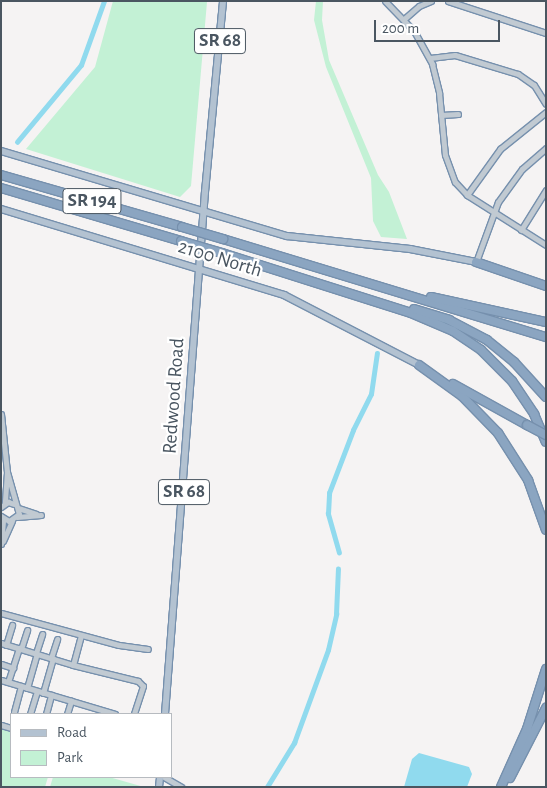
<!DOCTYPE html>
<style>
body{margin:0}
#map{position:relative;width:547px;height:788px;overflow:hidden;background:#f5f3f3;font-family:"Alegreya Sans",sans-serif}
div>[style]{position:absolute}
.green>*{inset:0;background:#c3f1d5}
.water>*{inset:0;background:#90daee}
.canal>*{height:4.5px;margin:-2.25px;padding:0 2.25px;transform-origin:2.25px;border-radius:2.25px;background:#90daee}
.roads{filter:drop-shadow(1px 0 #7690ad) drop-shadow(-1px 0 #7690ad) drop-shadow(0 1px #7690ad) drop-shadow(0 -1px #7690ad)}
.minor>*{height:5px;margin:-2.5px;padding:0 2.5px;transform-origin:2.5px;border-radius:2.5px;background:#c1cad2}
.major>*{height:6px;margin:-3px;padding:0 3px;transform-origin:3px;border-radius:3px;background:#b3c2d1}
.highway>*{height:8px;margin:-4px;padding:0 4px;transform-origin:4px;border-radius:4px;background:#8ba5c1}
.bridges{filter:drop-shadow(1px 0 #7690ad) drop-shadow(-1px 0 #7690ad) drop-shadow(0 1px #7690ad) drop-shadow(0 -1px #7690ad)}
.highway-bridge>*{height:8px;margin:-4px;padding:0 4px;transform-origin:4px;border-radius:4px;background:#8ba5c1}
span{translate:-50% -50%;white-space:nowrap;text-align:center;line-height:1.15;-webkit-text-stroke:4.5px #fff;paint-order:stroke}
.shield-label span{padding:1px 4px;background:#fff;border:1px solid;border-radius:4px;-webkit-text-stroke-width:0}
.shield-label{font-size:19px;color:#4a5661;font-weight:700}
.street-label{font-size:20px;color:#4a5661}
.frame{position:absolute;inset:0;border:2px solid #4a5661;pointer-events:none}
.legend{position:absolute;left:10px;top:713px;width:162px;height:65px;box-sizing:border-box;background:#fff;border:1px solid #b7bbc0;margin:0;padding:6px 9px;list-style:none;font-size:15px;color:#4a5661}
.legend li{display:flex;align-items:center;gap:10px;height:25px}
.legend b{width:25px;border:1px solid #b7bbc0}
.scale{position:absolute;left:374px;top:20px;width:126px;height:22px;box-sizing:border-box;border:2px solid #4a5661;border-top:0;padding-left:6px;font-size:15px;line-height:18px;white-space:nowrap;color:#4a5661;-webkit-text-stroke:4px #fff;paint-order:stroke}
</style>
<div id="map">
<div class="green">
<i style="clip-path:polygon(113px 1px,207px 2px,191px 186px,180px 197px,26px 149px,95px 67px)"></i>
<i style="clip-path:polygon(316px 1px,323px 1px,322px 20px,329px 60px,378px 175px,389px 192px,407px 239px,381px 237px,373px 221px,371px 178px,326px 67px,314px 20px)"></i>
<i style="clip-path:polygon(1px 728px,11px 731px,11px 777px,48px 777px,45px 787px,1px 787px)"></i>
<i style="clip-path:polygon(53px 777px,109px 777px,144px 787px,50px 787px)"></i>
</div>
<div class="water">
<i style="clip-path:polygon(419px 753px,469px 767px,472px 774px,467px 787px,404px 787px,412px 759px)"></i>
</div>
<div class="canal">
<i style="left:17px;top:142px;width:100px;rotate:-50.3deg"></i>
<i style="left:81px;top:65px;width:68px;rotate:-70.2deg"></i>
<i style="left:339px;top:553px;width:41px;rotate:-105.8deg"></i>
<i style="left:328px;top:514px;width:21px;rotate:-87deg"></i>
<i style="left:329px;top:493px;width:67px;rotate:-69.1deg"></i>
<i style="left:353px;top:430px;width:40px;rotate:-63.4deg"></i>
<i style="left:371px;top:394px;width:41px;rotate:-81.7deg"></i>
<i style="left:267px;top:787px;width:52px;rotate:-58.5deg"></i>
<i style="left:294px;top:743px;width:99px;rotate:-69.9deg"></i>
<i style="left:328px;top:650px;width:37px;rotate:-77deg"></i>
<i style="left:336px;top:614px;width:45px;rotate:-87.5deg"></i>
</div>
<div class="roads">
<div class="minor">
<i style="left:385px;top:1px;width:42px;rotate:46deg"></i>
<i style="left:414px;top:31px;width:38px;rotate:61deg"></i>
<i style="left:432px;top:64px;width:30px;rotate:76deg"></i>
<i style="left:439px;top:93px;width:62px;rotate:84.5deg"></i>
<i style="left:445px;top:155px;width:29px;rotate:70deg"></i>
<i style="left:455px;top:182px;width:18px;rotate:47deg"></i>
<i style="left:467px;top:195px;width:93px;rotate:32.3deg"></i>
<i style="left:448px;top:1px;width:103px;rotate:18.1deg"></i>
<i style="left:404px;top:19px;width:20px;rotate:-41deg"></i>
<i style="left:419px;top:6px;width:13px;rotate:-23deg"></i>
<i style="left:430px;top:58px;width:25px;rotate:-7deg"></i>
<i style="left:455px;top:55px;width:66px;rotate:16.8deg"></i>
<i style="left:518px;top:74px;width:19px;rotate:35deg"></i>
<i style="left:534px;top:85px;width:22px;rotate:58deg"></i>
<i style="left:441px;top:115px;width:17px;rotate:-3deg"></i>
<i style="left:467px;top:195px;width:57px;rotate:-54.3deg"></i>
<i style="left:500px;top:149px;width:59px;rotate:-38.8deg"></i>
<i style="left:521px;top:230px;width:47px;rotate:-58deg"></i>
<i style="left:476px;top:262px;width:64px;rotate:-69.9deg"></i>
<i style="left:498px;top:202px;width:41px;rotate:-54deg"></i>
<i style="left:522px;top:169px;width:32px;rotate:-41deg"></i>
<i style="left:1px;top:414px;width:58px;rotate:84.1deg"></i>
<i style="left:7px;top:472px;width:31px;rotate:94deg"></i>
<i style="left:1px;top:507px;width:9px;rotate:-36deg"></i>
<i style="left:8px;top:502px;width:6px;rotate:18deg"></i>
<i style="left:18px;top:508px;width:19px;rotate:18deg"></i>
<i style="left:1px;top:516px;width:9px;rotate:32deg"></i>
<i style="left:9px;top:521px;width:12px;rotate:-35deg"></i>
<i style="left:19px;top:514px;width:44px;rotate:-105.9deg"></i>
<i style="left:17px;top:517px;width:24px;rotate:-5deg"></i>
<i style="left:3px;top:541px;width:22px;rotate:-66deg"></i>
<i style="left:1px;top:544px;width:25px;rotate:-85deg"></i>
<i style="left:1px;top:613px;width:122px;rotate:15.2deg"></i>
<i style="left:119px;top:645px;width:29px;rotate:8deg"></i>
<i style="left:1px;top:643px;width:75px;rotate:17deg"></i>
<i style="left:73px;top:665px;width:67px;rotate:13.8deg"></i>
<i style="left:138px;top:681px;width:7px;rotate:45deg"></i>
<i style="left:143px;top:686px;width:29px;rotate:108deg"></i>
<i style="left:6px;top:645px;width:21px;rotate:-73deg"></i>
<i style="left:21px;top:649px;width:20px;rotate:-72deg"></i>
<i style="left:36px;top:653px;width:20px;rotate:-72deg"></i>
<i style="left:51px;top:658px;width:20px;rotate:-72deg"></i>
<i style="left:1px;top:664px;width:13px;rotate:18deg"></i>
<i style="left:73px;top:665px;width:30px;rotate:-75deg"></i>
<i style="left:1px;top:680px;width:119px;rotate:16.6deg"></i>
<i style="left:8px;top:682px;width:36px;rotate:-72deg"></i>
<i style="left:27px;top:688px;width:35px;rotate:-74deg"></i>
<i style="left:43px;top:693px;width:36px;rotate:-74deg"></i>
<i style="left:14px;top:712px;width:27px;rotate:-75deg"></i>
<i style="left:30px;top:714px;width:24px;rotate:-73deg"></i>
<i style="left:46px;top:714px;width:20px;rotate:-75deg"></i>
<i style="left:67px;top:714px;width:14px;rotate:-73deg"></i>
<i style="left:1px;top:725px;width:10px;rotate:17deg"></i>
<i style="left:164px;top:777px;width:20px;rotate:30deg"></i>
</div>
<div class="major">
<i style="left:1px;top:151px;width:298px;rotate:16.6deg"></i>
<i style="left:287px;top:236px;width:124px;rotate:6deg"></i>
<i style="left:410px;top:249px;width:67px;rotate:11.1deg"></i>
<i style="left:1px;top:209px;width:296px;rotate:16.9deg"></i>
<i style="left:284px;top:295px;width:152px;rotate:27.4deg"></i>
<i style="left:165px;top:714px;width:524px;rotate:-85.62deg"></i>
<i style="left:205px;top:192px;width:192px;rotate:-84.6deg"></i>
<i style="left:159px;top:787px;width:10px;rotate:-84deg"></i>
</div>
<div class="highway">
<i style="left:1px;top:175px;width:188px;rotate:16deg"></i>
<i style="left:1px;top:188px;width:188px;rotate:16.4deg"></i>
<i style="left:223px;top:239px;width:338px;rotate:16.9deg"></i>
<i style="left:222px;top:253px;width:198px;rotate:17.6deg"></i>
<i style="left:411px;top:313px;width:46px;rotate:23.2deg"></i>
<i style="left:453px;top:331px;width:34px;rotate:34deg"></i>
<i style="left:481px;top:350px;width:44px;rotate:45deg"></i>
<i style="left:512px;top:381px;width:40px;rotate:56deg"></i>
<i style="left:534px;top:414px;width:30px;rotate:67deg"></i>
<i style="left:476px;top:262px;width:74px;rotate:18.9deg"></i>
<i style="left:431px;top:297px;width:118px;rotate:12.3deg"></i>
<i style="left:414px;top:309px;width:37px;rotate:17deg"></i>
<i style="left:449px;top:320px;width:43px;rotate:27.8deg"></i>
<i style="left:487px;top:340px;width:35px;rotate:39deg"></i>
<i style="left:514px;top:362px;width:47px;rotate:47.6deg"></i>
<i style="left:419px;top:365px;width:53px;rotate:35.8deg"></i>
<i style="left:462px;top:396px;width:52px;rotate:45.8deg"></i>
<i style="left:498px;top:433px;width:56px;rotate:57.4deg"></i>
<i style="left:528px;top:480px;width:53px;rotate:70.2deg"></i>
<i style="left:453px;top:384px;width:85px;rotate:29deg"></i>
<i style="left:510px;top:778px;width:79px;rotate:-62.8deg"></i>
<i style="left:501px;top:787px;width:64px;rotate:-65.9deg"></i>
<i style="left:527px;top:729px;width:63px;rotate:-72.4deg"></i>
</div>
</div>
<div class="bridges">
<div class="highway-bridge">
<i style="left:182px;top:227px;width:43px;rotate:16.3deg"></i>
<i style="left:181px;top:241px;width:43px;rotate:16.3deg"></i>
<i style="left:527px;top:425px;width:21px;rotate:28deg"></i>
</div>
</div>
<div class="shield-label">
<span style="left:220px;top:41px">SR 68</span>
<span style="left:92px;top:201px">SR 194</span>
<span style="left:184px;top:492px">SR 68</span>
</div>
<div class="street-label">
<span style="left:220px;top:259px;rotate:17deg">2100 North</span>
<span style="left:174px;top:396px;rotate:-86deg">Redwood Road</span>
</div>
<div class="frame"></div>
<ul class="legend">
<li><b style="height:6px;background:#b3c2d1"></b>Road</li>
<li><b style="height:14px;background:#c3f1d5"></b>Park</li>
</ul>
<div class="scale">200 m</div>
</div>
